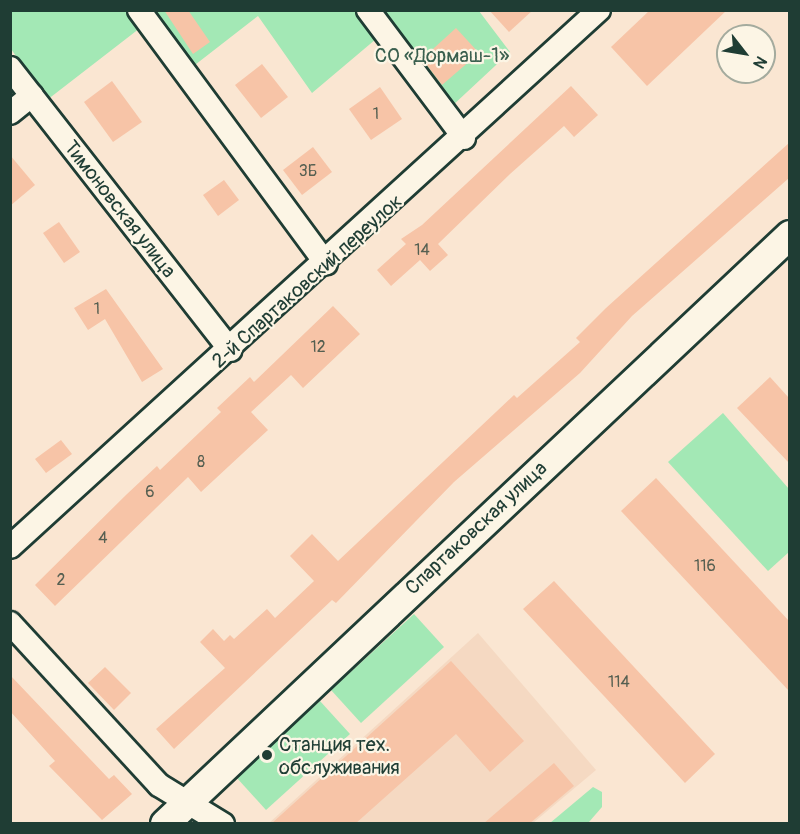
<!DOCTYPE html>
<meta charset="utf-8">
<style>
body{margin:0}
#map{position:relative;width:800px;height:834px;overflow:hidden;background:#fae6d2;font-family:Pangolin,sans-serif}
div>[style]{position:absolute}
.built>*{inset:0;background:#f5d9c2}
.green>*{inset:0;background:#a3e8b5}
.building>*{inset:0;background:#f7c4a7}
.roads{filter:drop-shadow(2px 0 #1f3d34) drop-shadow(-2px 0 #1f3d34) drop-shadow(0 2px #1f3d34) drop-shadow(0 -2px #1f3d34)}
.minor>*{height:22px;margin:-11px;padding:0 11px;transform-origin:11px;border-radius:11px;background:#fcf5e5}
.tertiary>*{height:28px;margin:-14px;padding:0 14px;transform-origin:14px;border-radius:14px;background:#fcf5e5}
.dots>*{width:16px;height:16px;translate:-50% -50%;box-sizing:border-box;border:3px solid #fcf5e5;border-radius:50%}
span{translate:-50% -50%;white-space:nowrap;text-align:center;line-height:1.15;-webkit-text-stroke:4.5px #fcf5e5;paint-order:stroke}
.number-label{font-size:16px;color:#555f51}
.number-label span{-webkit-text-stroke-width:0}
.park-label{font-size:20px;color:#395f4e}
.street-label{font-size:20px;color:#1f3d34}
.poi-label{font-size:20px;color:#1f3d34}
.left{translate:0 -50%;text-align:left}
.frame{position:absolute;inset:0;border:12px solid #1f3d34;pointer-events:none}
.north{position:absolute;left:716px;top:24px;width:60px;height:60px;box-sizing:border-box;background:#fcf5e5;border:2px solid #a4ab9e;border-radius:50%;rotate:121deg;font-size:16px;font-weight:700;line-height:24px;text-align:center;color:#1f3d34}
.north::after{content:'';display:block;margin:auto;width:21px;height:27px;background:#1f3d34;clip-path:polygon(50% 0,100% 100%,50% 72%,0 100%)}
</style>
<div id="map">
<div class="built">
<i style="clip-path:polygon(478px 633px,596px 770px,533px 823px,268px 824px)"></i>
</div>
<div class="green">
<i style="clip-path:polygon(10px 11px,479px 11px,510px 52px,437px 120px,376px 39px,312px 93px,258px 16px,191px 68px,153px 18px,47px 100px,11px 49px)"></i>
<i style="clip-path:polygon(723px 413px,789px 489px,789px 552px,768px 571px,668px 462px)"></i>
<i style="clip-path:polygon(414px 614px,444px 647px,361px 723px,331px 690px)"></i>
<i style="clip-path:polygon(320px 701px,350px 734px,266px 810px,236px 777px)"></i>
<i style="clip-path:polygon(593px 787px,602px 792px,602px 807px,589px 822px,550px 823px)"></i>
</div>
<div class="building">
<i style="clip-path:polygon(164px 10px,188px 10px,210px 42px,193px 54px)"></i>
<i style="clip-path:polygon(489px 10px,533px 10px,509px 32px)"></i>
<i style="clip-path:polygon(650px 10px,727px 10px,647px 86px,611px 47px)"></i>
<i style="clip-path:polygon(456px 28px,479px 53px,442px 85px,422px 59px)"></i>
<i style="clip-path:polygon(262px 64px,288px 97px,261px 118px,235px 85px)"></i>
<i style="clip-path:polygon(112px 81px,142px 122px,113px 142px,84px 102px)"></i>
<i style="clip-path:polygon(571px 86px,598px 115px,574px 137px,564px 126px,510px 174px,438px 244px,448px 255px,430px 271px,420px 260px,391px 286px,377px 270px,406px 244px,401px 239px,422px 225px)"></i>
<i style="clip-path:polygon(380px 87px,402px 119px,371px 140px,349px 109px)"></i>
<i style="clip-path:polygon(789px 143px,789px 178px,632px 316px,580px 373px,454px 482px,336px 603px,332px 600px,174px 749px,156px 729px,225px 668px,200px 642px,213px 629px,224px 641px,230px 635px,234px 639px,267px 609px,275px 618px,314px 581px,290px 556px,312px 534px,338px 561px,514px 395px,517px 398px,580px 342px,576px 338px,606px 308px)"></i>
<i style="clip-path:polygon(313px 147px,332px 172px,302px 195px,283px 170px)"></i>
<i style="clip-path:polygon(10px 155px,35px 185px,10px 206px)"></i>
<i style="clip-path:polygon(224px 180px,239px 200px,218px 216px,203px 195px)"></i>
<i style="clip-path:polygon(59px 222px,80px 252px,64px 263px,43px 233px)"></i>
<i style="clip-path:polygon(106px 289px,163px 369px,142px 382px,105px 319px,88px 330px,74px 308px)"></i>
<i style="clip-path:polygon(333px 306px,360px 334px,303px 388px,291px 375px,251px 412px,268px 430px,201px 492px,188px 477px,55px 606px,35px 585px,127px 494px,157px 466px,160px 470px,221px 412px,217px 408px,250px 377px,254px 382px)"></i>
<i style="clip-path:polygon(770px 377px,789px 398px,789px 463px,737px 408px)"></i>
<i style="clip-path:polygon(61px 440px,72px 454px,46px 473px,35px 459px)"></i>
<i style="clip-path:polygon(656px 478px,789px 621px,789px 691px,621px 511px)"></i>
<i style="clip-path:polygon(554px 581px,715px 754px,685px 783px,523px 609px)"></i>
<i style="clip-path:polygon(451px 661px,524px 741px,490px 772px,456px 734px,355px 824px,271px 824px)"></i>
<i style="clip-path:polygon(105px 667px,131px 693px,114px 710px,88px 683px)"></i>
<i style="clip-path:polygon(10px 675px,109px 779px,114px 775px,132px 794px,102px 820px,49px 766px,55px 761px,10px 711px)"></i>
<i style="clip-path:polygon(554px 763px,574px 786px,529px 824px,483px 824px)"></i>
</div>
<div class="roads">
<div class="minor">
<i style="left:139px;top:10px;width:315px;rotate:53.6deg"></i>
<i style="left:368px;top:10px;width:160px;rotate:53.1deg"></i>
<i style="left:10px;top:68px;width:358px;rotate:52deg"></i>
<i style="left:10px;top:113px;width:28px;rotate:-39deg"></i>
<i style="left:10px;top:547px;width:797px;rotate:-42.36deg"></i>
<i style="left:10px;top:623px;width:220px;rotate:47.4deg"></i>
<i style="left:159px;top:785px;width:75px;rotate:31.4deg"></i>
</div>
<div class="tertiary">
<i style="left:165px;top:824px;width:859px;rotate:-43.3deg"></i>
</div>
</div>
<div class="dots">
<i style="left:267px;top:755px;background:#1f3d34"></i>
</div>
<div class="number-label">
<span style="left:376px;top:114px">1</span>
<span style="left:308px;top:171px">3Б</span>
<span style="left:422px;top:250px">14</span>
<span style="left:97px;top:309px">1</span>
<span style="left:318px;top:347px">12</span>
<span style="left:201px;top:462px">8</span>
<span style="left:150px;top:492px">6</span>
<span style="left:103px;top:538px">4</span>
<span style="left:705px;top:566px">116</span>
<span style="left:61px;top:580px">2</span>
<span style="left:619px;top:682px">114</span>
</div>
<div class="park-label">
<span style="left:442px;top:55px">СО «Дормаш-1»</span>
</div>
<div class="street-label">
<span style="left:120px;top:209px;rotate:52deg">Тимоновская улица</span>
<span style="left:307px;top:281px;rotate:-42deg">2-й Спартаковский переулок</span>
<span style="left:476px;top:528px;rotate:-43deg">Спартаковская улица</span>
</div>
<div class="poi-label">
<span class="left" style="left:279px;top:756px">Станция тех.<br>обслуживания</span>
</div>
<div class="frame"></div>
<div class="north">N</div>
</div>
